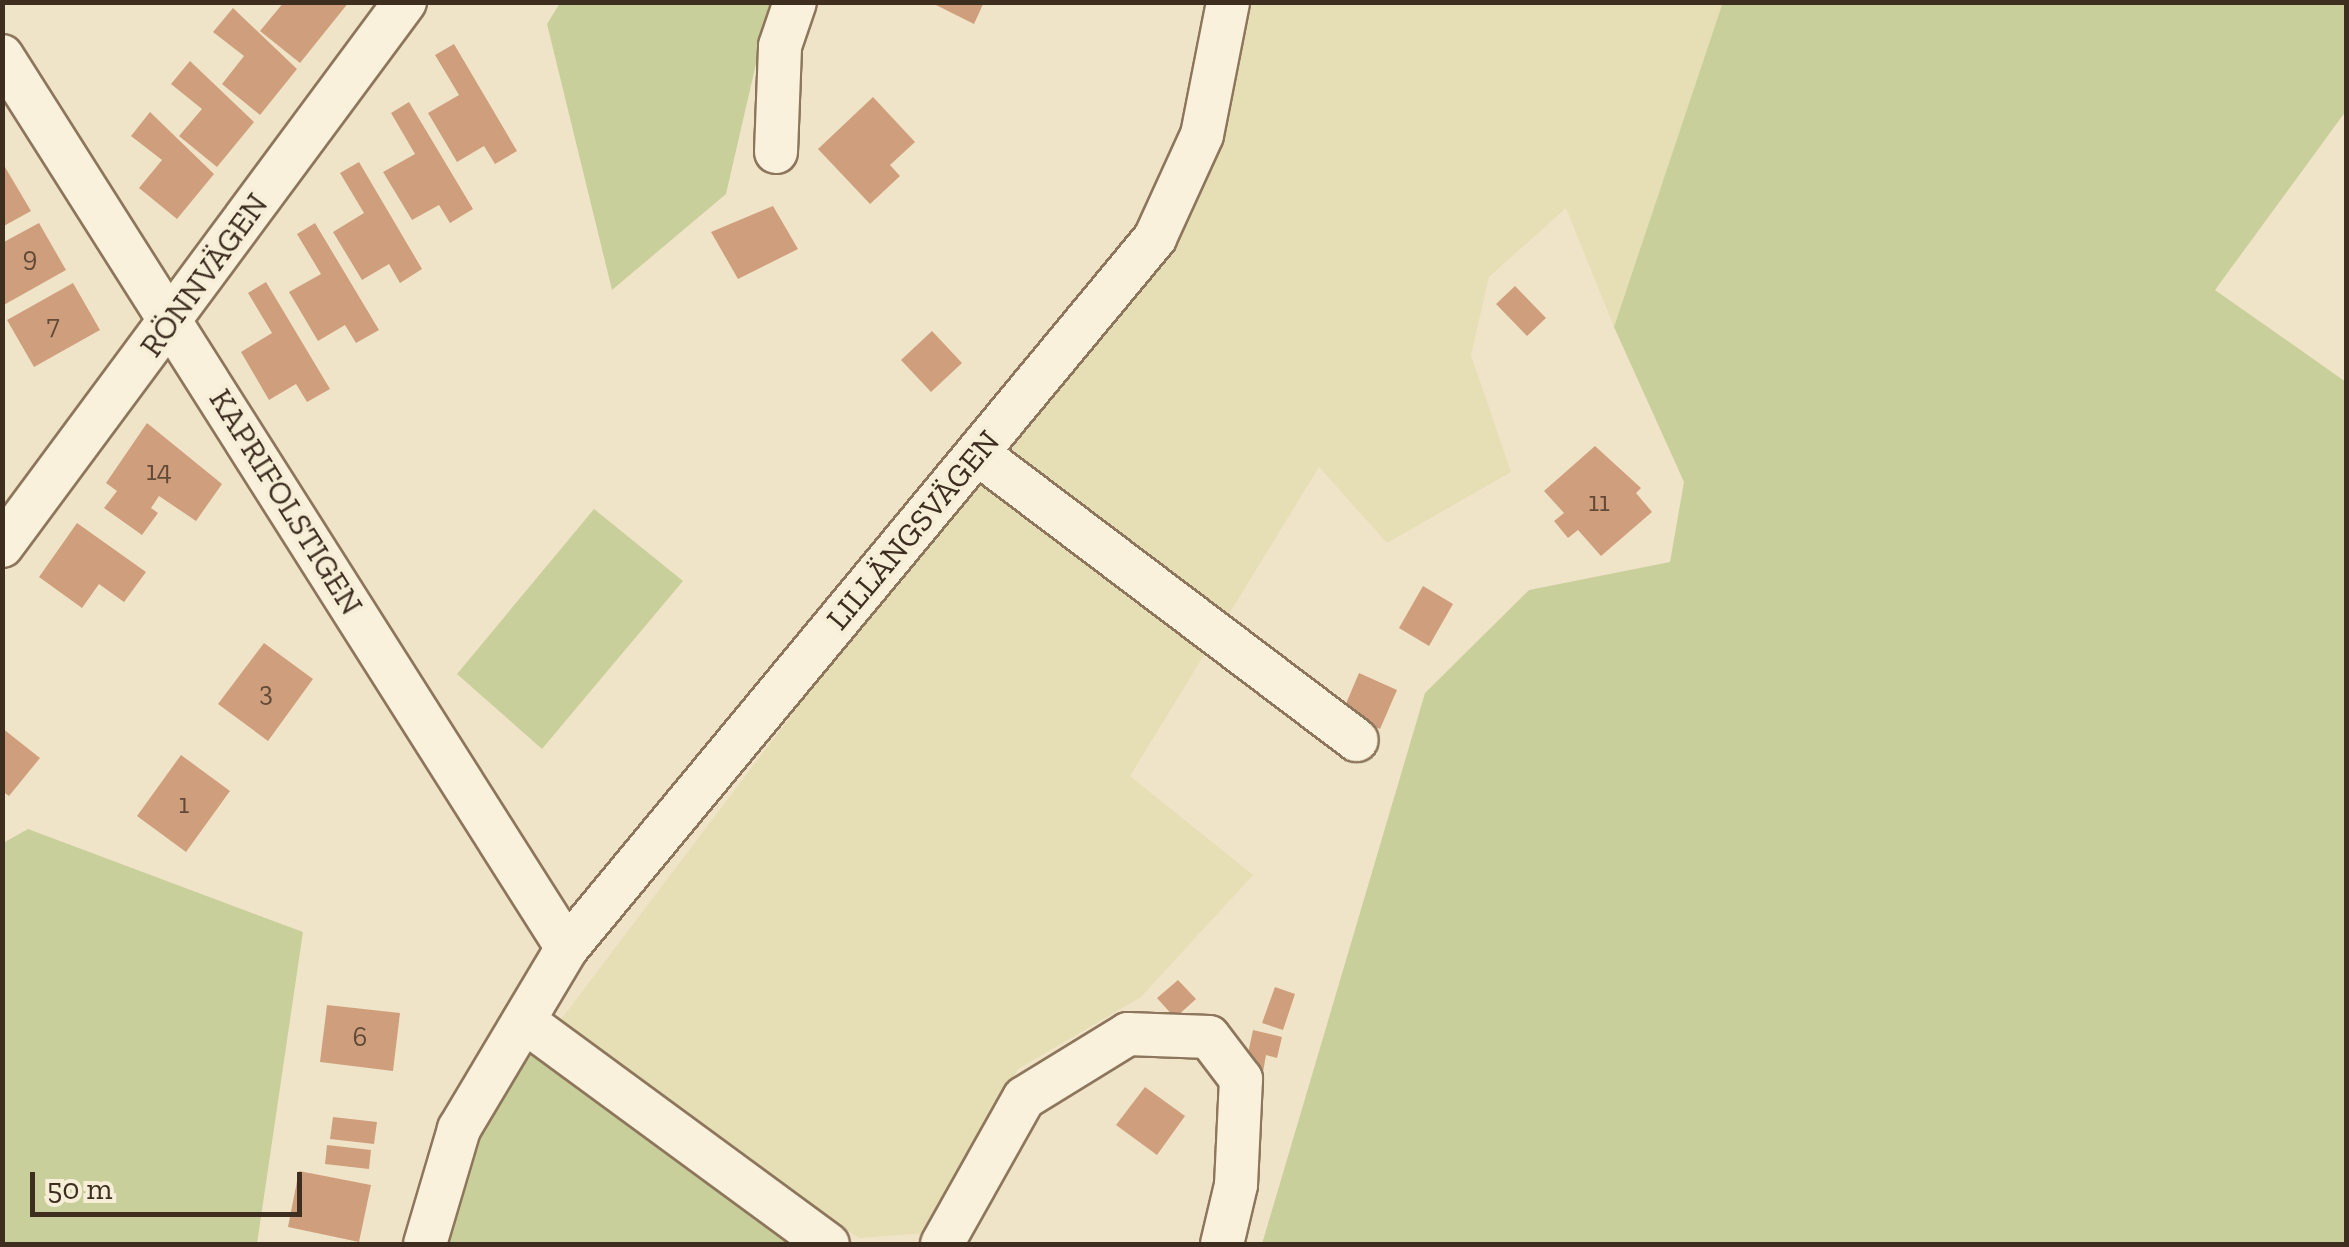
<!DOCTYPE html>
<meta charset="utf-8">
<style>
body{margin:0}
#map{position:relative;width:2349px;height:1247px;overflow:hidden;background:#f0e4c8;font-family:"Zilla Slab",serif}
div>[style]{position:absolute}
.farmland>*{inset:0;background:#e6deb5}
.green>*{inset:0;background:#c9cf9b}
.building>*{inset:0;background:#cf9f7d}
.roads{filter:drop-shadow(2px 0 #8d765c) drop-shadow(-2px 0 #8d765c) drop-shadow(0 2px #8d765c) drop-shadow(0 -2px #8d765c)}
.minor>*{height:42px;margin:-21px;padding:0 21px;transform-origin:21px;border-radius:21px;background:#faf1dc}
span{translate:-50% -50%;white-space:nowrap;text-align:center;line-height:1.15;-webkit-text-stroke:8px #f7eed8;paint-order:stroke}
.number-label{font-size:28px;color:#624a37}
.number-label span{-webkit-text-stroke-width:0}
.street-label{font-size:32px;color:#3d2e20}
.frame{position:absolute;inset:0;border:5px solid #3d2e20;pointer-events:none}
.scale{position:absolute;left:30px;top:1172px;width:272px;height:45px;box-sizing:border-box;border:5px solid #3d2e20;border-top:0;padding-left:12px;font-size:30px;line-height:35px;white-space:nowrap;color:#3d2e20;-webkit-text-stroke:8px #f7eed8;paint-order:stroke}
</style>
<div id="map">
<div class="farmland">
<i style="clip-path:polygon(1245px 3px,1723px 3px,1614px 327px,1566px 208px,1489px 277px,1471px 355px,1511px 472px,1387px 543px,1319px 467px,1130px 776px,1253px 875px,1141px 997px,1018px 1069px,926px 1233px,859px 1238px,553px 1030px,999px 441px,1169px 240px)"></i>
</div>
<div class="green">
<i style="clip-path:polygon(1723px 2px,2346px 3px,2346px 111px,2215px 290px,2346px 382px,2346px 1244px,1262px 1244px,1425px 693px,1529px 590px,1670px 562px,1684px 482px,1614px 327px)"></i>
<i style="clip-path:polygon(560px 3px,770px 3px,726px 194px,612px 290px,547px 24px)"></i>
<i style="clip-path:polygon(594px 509px,683px 581px,542px 749px,457px 674px)"></i>
<i style="clip-path:polygon(28px 829px,303px 932px,257px 1244px,3px 1244px,3px 843px)"></i>
<i style="clip-path:polygon(532px 1048px,807px 1244px,434px 1244px,454px 1170px)"></i>
</div>
<div class="building">
<i style="clip-path:polygon(284px 2px,349px 2px,300px 63px,260px 31px)"></i>
<i style="clip-path:polygon(930px 2px,984px 2px,974px 24px)"></i>
<i style="clip-path:polygon(233px 8px,297px 69px,260px 115px,222px 84px,244px 56px,213px 32px)"></i>
<i style="clip-path:polygon(454px 44px,517px 151px,495px 164px,484px 146px,457px 162px,428px 113px,459px 95px,435px 55px)"></i>
<i style="clip-path:polygon(190px 61px,254px 122px,217px 167px,179px 136px,202px 109px,171px 84px)"></i>
<i style="clip-path:polygon(873px 97px,915px 142px,890px 165px,900px 176px,870px 204px,818px 149px)"></i>
<i style="clip-path:polygon(409px 102px,473px 209px,450px 223px,439px 205px,412px 220px,383px 172px,415px 154px,391px 113px)"></i>
<i style="clip-path:polygon(150px 112px,214px 174px,177px 219px,139px 188px,162px 160px,131px 136px)"></i>
<i style="clip-path:polygon(2px 162px,31px 211px,2px 227px)"></i>
<i style="clip-path:polygon(359px 162px,422px 269px,400px 283px,389px 264px,362px 280px,333px 232px,364px 213px,340px 173px)"></i>
<i style="clip-path:polygon(773px 206px,798px 249px,738px 279px,711px 232px)"></i>
<i style="clip-path:polygon(39px 223px,66px 270px,2px 306px,2px 243px)"></i>
<i style="clip-path:polygon(315px 223px,379px 330px,356px 343px,345px 325px,318px 341px,289px 292px,321px 274px,297px 234px)"></i>
<i style="clip-path:polygon(266px 282px,330px 389px,307px 402px,296px 384px,269px 400px,241px 352px,272px 333px,248px 293px)"></i>
<i style="clip-path:polygon(73px 283px,100px 330px,34px 367px,7px 320px)"></i>
<i style="clip-path:polygon(1515px 286px,1546px 318px,1527px 336px,1496px 304px)"></i>
<i style="clip-path:polygon(932px 331px,962px 363px,931px 392px,901px 360px)"></i>
<i style="clip-path:polygon(147px 423px,222px 484px,196px 521px,159px 496px,151px 508px,158px 513px,142px 535px,104px 508px,117px 491px,106px 483px)"></i>
<i style="clip-path:polygon(1595px 446px,1641px 488px,1636px 493px,1652px 512px,1601px 556px,1578px 530px,1568px 538px,1554px 521px,1564px 513px,1544px 491px)"></i>
<i style="clip-path:polygon(77px 523px,146px 572px,124px 602px,99px 584px,82px 608px,39px 577px)"></i>
<i style="clip-path:polygon(1423px 586px,1453px 604px,1429px 646px,1399px 628px)"></i>
<i style="clip-path:polygon(264px 643px,313px 679px,268px 741px,218px 704px)"></i>
<i style="clip-path:polygon(1359px 673px,1397px 690px,1380px 729px,1342px 713px)"></i>
<i style="clip-path:polygon(2px 728px,40px 758px,9px 796px,2px 791px)"></i>
<i style="clip-path:polygon(181px 755px,230px 791px,186px 852px,137px 816px)"></i>
<i style="clip-path:polygon(1178px 980px,1196px 999px,1175px 1018px,1157px 998px)"></i>
<i style="clip-path:polygon(1275px 987px,1295px 994px,1283px 1030px,1262px 1023px)"></i>
<i style="clip-path:polygon(327px 1005px,400px 1013px,393px 1071px,320px 1062px)"></i>
<i style="clip-path:polygon(1253px 1030px,1282px 1037px,1277px 1058px,1266px 1055px,1263px 1072px,1245px 1067px)"></i>
<i style="clip-path:polygon(1145px 1087px,1185px 1116px,1157px 1155px,1116px 1125px)"></i>
<i style="clip-path:polygon(333px 1117px,377px 1122px,374px 1144px,330px 1139px)"></i>
<i style="clip-path:polygon(327px 1145px,371px 1150px,369px 1169px,325px 1164px)"></i>
<i style="clip-path:polygon(299px 1171px,371px 1185px,359px 1242px,288px 1227px)"></i>
</div>
<div class="roads">
<div class="minor">
<i style="left:2px;top:56px;width:1056px;rotate:57.65deg"></i>
<i style="left:776px;top:152px;width:106px;rotate:-87.8deg"></i>
<i style="left:780px;top:46px;width:46px;rotate:-71.2deg"></i>
<i style="left:977px;top:453px;width:476px;rotate:37.1deg"></i>
<i style="left:2px;top:546px;width:677px;rotate:-53.47deg"></i>
<i style="left:524px;top:1021px;width:377px;rotate:36.3deg"></i>
<i style="left:425px;top:1244px;width:120px;rotate:-73.5deg"></i>
<i style="left:459px;top:1129px;width:211px;rotate:-59.2deg"></i>
<i style="left:567px;top:948px;width:922px;rotate:-50.37deg"></i>
<i style="left:1155px;top:238px;width:113px;rotate:-65.5deg"></i>
<i style="left:1202px;top:135px;width:136px;rotate:-78.9deg"></i>
<i style="left:942px;top:1244px;width:167px;rotate:-60.7deg"></i>
<i style="left:1024px;top:1098px;width:122px;rotate:-31.6deg"></i>
<i style="left:1128px;top:1034px;width:81px;rotate:2.1deg"></i>
<i style="left:1209px;top:1037px;width:53px;rotate:52.7deg"></i>
<i style="left:1241px;top:1079px;width:106px;rotate:92.7deg"></i>
<i style="left:1236px;top:1185px;width:61px;rotate:103.3deg"></i>
</div>
</div>
<div class="number-label">
<span style="left:30px;top:257px">9</span>
<span style="left:53px;top:325px">7</span>
<span style="left:159px;top:471px">14</span>
<span style="left:1599px;top:502px">11</span>
<span style="left:266px;top:692px">3</span>
<span style="left:184px;top:804px">1</span>
<span style="left:360px;top:1037px">6</span>
</div>
<div class="street-label">
<span style="left:204px;top:275px;rotate:-54deg">RÖNNVÄGEN</span>
<span style="left:286px;top:502px;rotate:58deg">KAPRIFOLSTIGEN</span>
<span style="left:913px;top:530px;rotate:-50deg">LILLÄNGSVÄGEN</span>
</div>
<div class="frame"></div>
<div class="scale">50 m</div>
</div>
